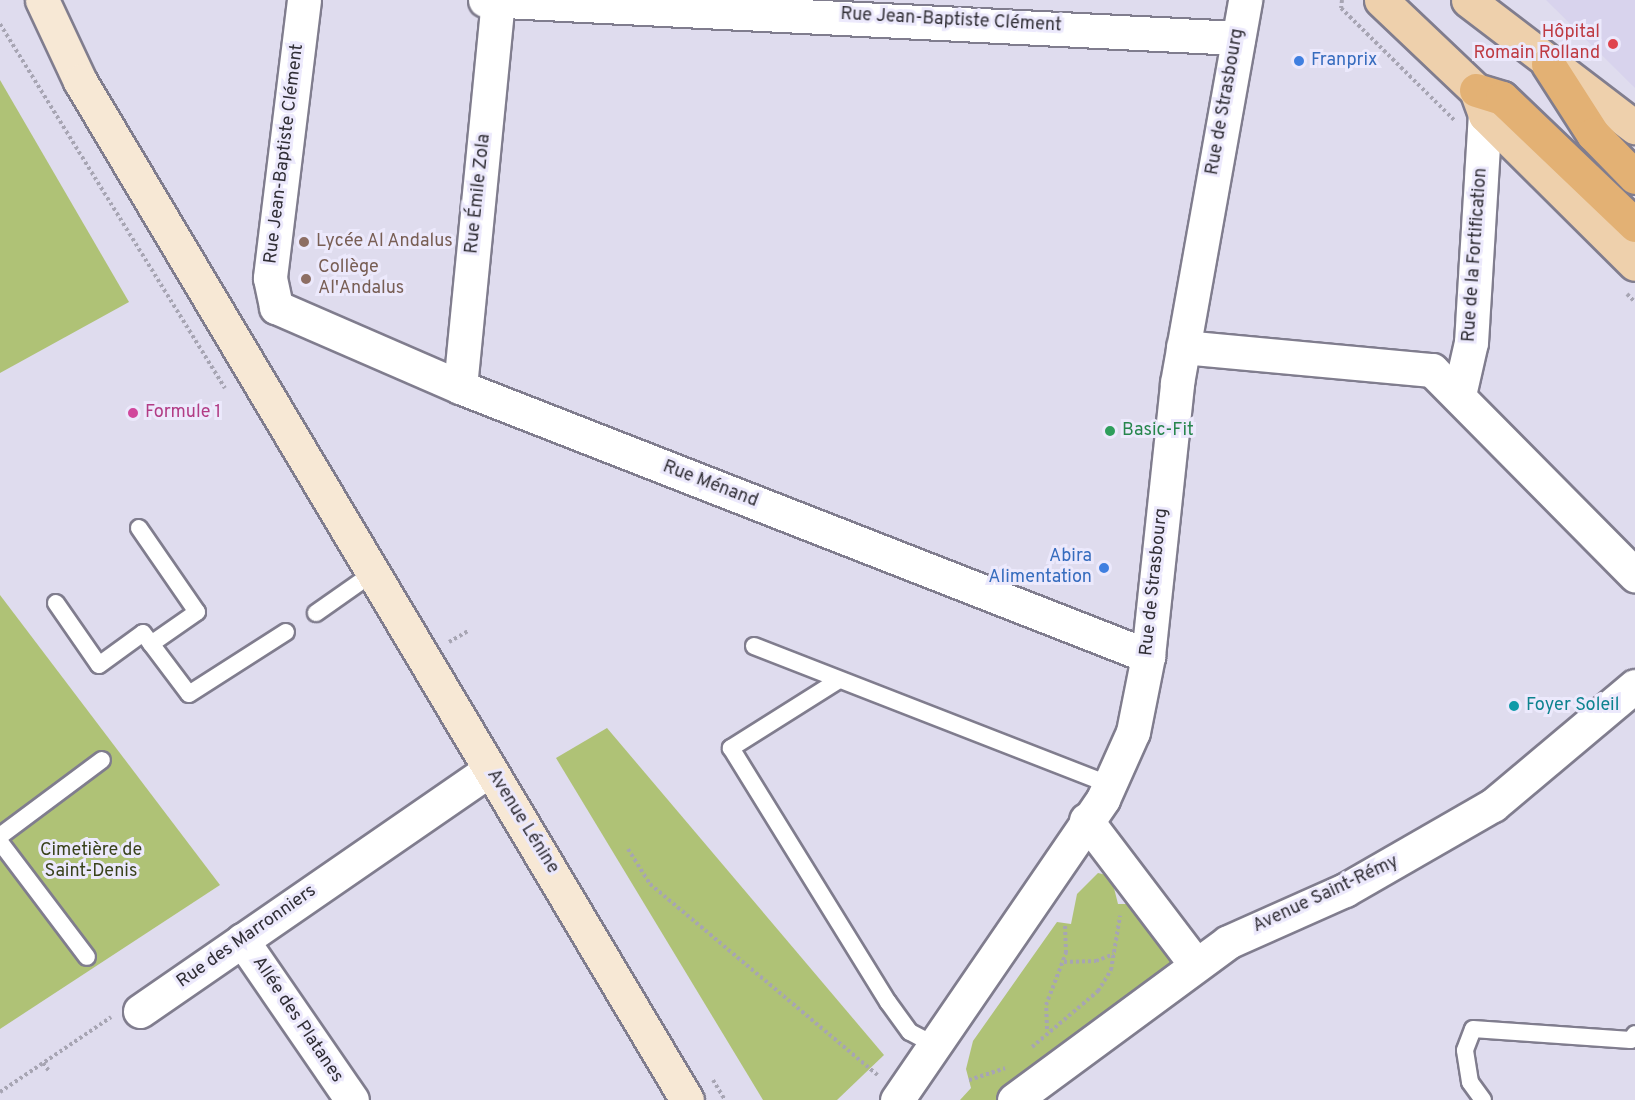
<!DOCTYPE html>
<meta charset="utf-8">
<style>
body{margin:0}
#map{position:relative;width:1635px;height:1100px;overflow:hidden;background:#dfdcee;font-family:Overpass,sans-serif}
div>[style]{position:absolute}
.built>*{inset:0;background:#d8d3ed}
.green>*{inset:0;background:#afc276}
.path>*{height:4px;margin-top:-2px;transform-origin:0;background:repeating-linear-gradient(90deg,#a7a5b3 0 3px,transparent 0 6px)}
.roads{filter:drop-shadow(2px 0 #807d8e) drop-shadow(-2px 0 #807d8e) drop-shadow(0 2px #807d8e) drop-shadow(0 -2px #807d8e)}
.service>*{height:16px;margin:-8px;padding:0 8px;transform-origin:8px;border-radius:8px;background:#fff}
.minor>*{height:33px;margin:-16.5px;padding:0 16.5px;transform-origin:16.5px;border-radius:16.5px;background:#fff}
.tertiary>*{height:33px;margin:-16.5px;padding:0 16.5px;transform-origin:16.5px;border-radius:16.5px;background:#fff}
.secondary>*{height:33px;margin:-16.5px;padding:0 16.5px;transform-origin:16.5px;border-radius:16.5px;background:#f7e8d5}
.primary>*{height:33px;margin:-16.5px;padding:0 16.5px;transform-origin:16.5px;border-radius:16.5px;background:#eed0ac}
.motorway>*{height:33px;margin:-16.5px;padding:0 16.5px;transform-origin:16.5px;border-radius:16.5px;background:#e3b174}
.dots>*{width:16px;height:16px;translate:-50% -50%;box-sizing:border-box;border:3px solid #ece9fc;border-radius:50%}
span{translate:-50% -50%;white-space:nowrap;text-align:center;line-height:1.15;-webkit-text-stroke:6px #ece9fc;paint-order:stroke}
.street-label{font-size:18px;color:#302e35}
.health-label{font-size:18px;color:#be3a42}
.right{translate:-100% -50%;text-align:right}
.shop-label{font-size:18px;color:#366cbe}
.left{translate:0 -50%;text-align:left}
.education-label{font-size:18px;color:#785e54}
.hotel-label{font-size:18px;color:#b23c85}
.leisure-label{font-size:18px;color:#27864d}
.culture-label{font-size:18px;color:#0d838f}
.park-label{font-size:18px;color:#39421b}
</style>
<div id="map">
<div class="built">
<i style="clip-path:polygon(1546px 0,1635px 0,1635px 88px)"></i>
</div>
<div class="green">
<i style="clip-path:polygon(0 80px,129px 302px,0 373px)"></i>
<i style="clip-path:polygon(0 595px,220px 885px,0 1029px)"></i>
<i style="clip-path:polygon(607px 728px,884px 1055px,837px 1100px,763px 1100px,556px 758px)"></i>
<i style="clip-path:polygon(1098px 873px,1111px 876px,1118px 904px,1127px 904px,1168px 951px,1172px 964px,1001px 1100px,960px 1100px,971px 1088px,966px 1069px,973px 1041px,1057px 922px,1071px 924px,1077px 894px)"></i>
</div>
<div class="path">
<i style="left:1342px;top:0;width:8px;rotate:97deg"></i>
<i style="left:1341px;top:8px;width:159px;rotate:44.7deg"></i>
<i style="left:0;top:24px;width:428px;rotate:58.3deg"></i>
<i style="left:1627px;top:294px;width:11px;rotate:45deg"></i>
<i style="left:449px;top:642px;width:22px;rotate:-30deg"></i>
<i style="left:628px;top:849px;width:41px;rotate:57.8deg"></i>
<i style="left:650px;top:884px;width:297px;rotate:40deg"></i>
<i style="left:1064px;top:962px;width:32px;rotate:-2deg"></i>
<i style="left:1096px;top:961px;width:19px;rotate:-21deg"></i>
<i style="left:1047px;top:1029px;width:24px;rotate:-92deg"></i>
<i style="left:1046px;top:1005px;width:56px;rotate:-69deg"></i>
<i style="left:1066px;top:953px;width:29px;rotate:-92deg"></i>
<i style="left:1032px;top:1047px;width:87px;rotate:-40.3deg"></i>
<i style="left:1098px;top:991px;width:25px;rotate:-58deg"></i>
<i style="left:1111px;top:970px;width:55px;rotate:-80.5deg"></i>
<i style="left:43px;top:1063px;width:10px;rotate:53deg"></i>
<i style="left:713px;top:1080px;width:23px;rotate:59deg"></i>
<i style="left:969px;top:1080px;width:38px;rotate:-18deg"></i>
<i style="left:0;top:1092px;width:134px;rotate:-34deg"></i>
</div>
<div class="roads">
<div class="service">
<i style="left:139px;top:528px;width:102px;rotate:55.4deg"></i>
<i style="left:197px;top:612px;width:56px;rotate:145.2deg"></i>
<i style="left:56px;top:603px;width:75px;rotate:55.3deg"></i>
<i style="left:99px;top:665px;width:54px;rotate:-36deg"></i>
<i style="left:143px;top:633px;width:76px;rotate:53deg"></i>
<i style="left:189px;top:694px;width:115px;rotate:-32.6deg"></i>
<i style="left:316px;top:613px;width:66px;rotate:-35.1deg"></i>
<i style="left:754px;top:646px;width:382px;rotate:21.3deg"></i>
<i style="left:839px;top:680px;width:128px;rotate:147.8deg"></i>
<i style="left:731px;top:748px;width:299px;rotate:58.3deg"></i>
<i style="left:888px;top:1002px;width:37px;rotate:54deg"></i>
<i style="left:910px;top:1032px;width:27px;rotate:28deg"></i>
<i style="left:0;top:836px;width:127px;rotate:-36.7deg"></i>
<i style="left:0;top:842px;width:144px;rotate:52.9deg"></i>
<i style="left:1483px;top:1100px;width:22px;rotate:-126deg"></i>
<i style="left:1470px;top:1082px;width:32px;rotate:-99deg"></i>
<i style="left:1465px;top:1050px;width:22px;rotate:-69deg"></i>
<i style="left:1473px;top:1029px;width:158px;rotate:4deg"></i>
<i style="left:1631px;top:1040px;width:7px;rotate:-56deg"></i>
</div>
<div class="minor">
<i style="left:304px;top:0;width:280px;rotate:97deg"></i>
<i style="left:270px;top:278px;width:30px;rotate:78deg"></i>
<i style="left:276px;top:307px;width:201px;rotate:23.5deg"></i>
<i style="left:460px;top:387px;width:739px;rotate:21.35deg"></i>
<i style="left:485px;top:0;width:754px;rotate:2.89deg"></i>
<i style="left:1183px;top:347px;width:250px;rotate:5.3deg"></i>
<i style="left:1432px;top:370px;width:289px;rotate:45.3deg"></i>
<i style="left:460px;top:387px;width:388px;rotate:-84.4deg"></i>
<i style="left:1459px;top:395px;width:54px;rotate:-77.2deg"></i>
<i style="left:1471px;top:342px;width:227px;rotate:-86.5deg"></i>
<i style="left:1086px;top:820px;width:182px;rotate:52.8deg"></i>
<i style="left:242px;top:940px;width:194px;rotate:55.5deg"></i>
<i style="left:140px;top:1011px;width:425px;rotate:-34.6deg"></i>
<i style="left:1014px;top:1100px;width:266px;rotate:-36.4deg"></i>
<i style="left:1228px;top:942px;width:128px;rotate:-24deg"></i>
<i style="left:1345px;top:890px;width:171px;rotate:-29.9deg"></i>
<i style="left:1493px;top:805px;width:185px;rotate:-40deg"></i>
</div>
<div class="tertiary">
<i style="left:897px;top:1100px;width:365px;rotate:-55.6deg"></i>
<i style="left:1103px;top:799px;width:73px;rotate:-65.9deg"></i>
<i style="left:1133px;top:732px;width:77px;rotate:-78.8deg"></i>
<i style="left:1148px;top:656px;width:275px;rotate:-83.9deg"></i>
<i style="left:1177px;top:383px;width:389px;rotate:-79.9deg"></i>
</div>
<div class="secondary">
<i style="left:42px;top:0;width:89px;rotate:64.9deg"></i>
<i style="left:80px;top:81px;width:1186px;rotate:59.22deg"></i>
</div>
<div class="primary">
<i style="left:1381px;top:0;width:131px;rotate:43.5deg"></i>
<i style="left:1476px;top:90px;width:27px;rotate:70deg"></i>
<i style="left:1485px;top:115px;width:211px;rotate:44.8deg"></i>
<i style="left:1468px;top:0;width:210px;rotate:37.3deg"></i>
</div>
<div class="motorway">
<i style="left:1548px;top:64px;width:83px;rotate:57.3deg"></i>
<i style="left:1593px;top:134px;width:60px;rotate:45.7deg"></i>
<i style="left:1476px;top:90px;width:27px;rotate:17deg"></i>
<i style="left:1502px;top:98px;width:184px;rotate:43.7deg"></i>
</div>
</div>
<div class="dots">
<i style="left:1613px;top:44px;background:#e0444e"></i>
<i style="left:1299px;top:61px;background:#3f7fe0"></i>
<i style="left:304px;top:242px;background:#8d6e63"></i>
<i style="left:306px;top:279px;background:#8d6e63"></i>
<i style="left:133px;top:413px;background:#d1479c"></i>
<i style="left:1110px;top:431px;background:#2e9e5b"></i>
<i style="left:1104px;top:568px;background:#3f7fe0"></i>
<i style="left:1514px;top:706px;background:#0f9aa8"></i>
</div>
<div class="street-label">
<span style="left:951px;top:21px;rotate:3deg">Rue Jean-Baptiste Clément</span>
<span style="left:1226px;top:102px;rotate:-80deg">Rue de Strasbourg</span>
<span style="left:285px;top:154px;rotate:-83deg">Rue Jean-Baptiste Clément</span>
<span style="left:479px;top:194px;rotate:-84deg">Rue Émile Zola</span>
<span style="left:1476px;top:255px;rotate:-86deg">Rue de la Fortification</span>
<span style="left:710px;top:485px;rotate:21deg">Rue Ménand</span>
<span style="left:1155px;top:582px;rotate:-84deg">Rue de Strasbourg</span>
<span style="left:522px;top:822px;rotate:58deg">Avenue Lénine</span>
<span style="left:1326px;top:895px;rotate:-25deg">Avenue Saint-Rémy</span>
<span style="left:247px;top:937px;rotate:-35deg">Rue des Marronniers</span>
<span style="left:297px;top:1020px;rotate:56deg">Allée des Platanes</span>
</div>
<div class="health-label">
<span class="right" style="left:1600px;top:44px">Hôpital<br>Romain Rolland</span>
</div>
<div class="shop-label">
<span class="left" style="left:1311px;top:61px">Franprix</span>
<span class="right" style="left:1092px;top:568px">Abira<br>Alimentation</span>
</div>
<div class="education-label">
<span class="left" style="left:316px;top:242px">Lycée Al Andalus</span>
<span class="left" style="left:318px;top:279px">Collège<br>Al'Andalus</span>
</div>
<div class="hotel-label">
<span class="left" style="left:145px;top:413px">Formule 1</span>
</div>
<div class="leisure-label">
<span class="left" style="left:1122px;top:431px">Basic-Fit</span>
</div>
<div class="culture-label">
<span class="left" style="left:1526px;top:706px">Foyer Soleil</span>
</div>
<div class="park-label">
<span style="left:91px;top:862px">Cimetière de<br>Saint-Denis</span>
</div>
</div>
